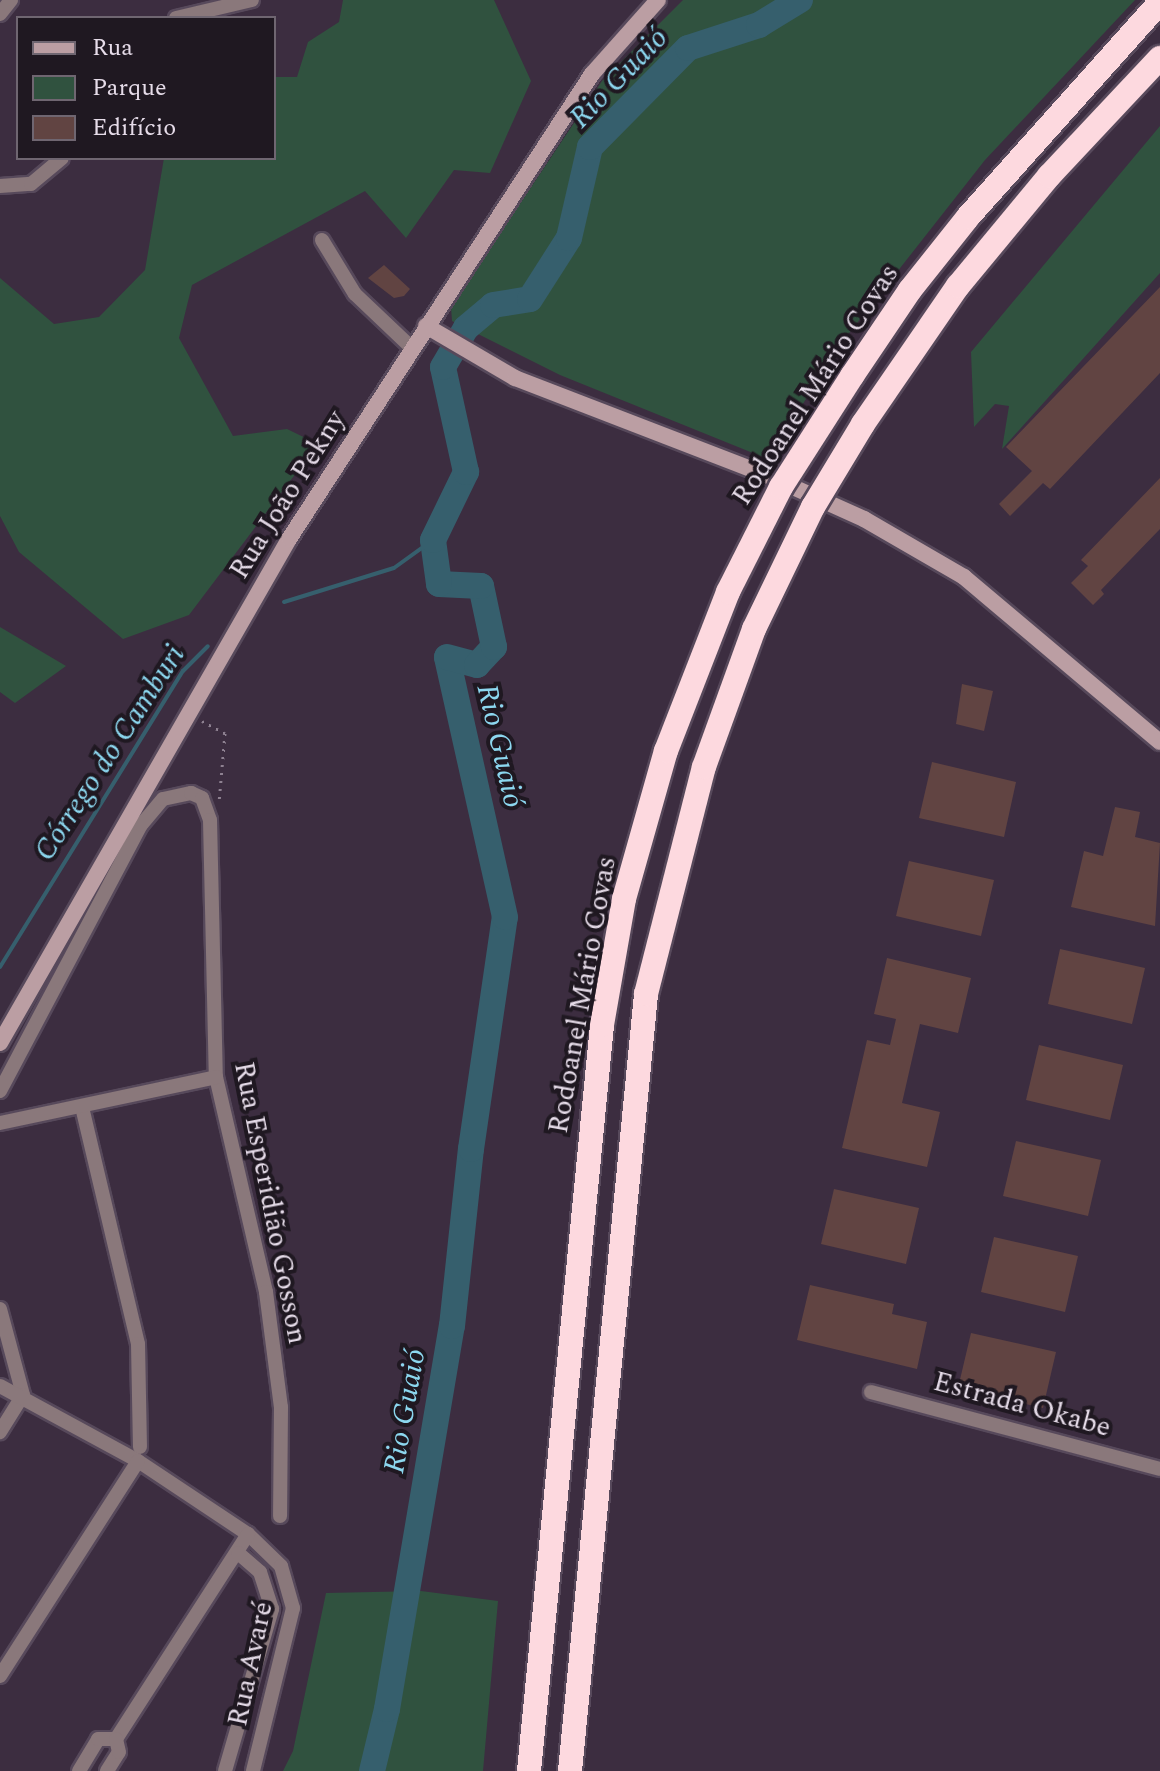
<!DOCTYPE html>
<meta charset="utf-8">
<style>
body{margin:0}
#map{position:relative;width:1160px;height:1771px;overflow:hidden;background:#3c2d40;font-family:Spectral,serif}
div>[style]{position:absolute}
.green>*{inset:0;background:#30523f}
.stream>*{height:4px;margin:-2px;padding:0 2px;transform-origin:2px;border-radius:2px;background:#365f6d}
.river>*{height:26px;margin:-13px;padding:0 13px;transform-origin:13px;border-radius:13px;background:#365f6d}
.building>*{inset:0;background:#614442}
.path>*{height:3px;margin-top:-1.5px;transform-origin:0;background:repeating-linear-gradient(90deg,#8e8191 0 2px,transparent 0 8px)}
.roads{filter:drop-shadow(2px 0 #57495b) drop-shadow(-2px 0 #57495b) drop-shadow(0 2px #57495b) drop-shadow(0 -2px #57495b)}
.street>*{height:14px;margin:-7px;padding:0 7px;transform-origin:7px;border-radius:7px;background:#8a787b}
.secondary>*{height:16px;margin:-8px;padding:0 8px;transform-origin:8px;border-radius:8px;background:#bb9ea3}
.bridges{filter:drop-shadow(2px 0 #57495b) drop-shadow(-2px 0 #57495b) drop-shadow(0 2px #57495b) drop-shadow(0 -2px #57495b)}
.highway-bridge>*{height:24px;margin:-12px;padding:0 12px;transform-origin:12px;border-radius:12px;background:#fdd9df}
span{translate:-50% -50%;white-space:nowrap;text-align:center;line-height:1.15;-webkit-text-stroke:8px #1f1821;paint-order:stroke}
.street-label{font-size:28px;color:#e6dce9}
.water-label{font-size:30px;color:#8cd7ef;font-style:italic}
.legend{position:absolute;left:16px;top:16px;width:260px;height:144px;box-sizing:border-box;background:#1f1821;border:2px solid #6f6671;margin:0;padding:10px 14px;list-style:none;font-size:24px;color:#e6dce9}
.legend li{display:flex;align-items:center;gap:16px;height:40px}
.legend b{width:40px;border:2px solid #6f6671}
</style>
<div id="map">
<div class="green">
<i style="clip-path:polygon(343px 0,494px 0,531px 81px,490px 173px,454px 170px,406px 238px,365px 191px,192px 285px,179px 338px,233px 436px,287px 429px,318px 444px,189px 615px,123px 639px,19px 552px,0 516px,0 278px,54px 324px,99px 317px,145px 270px,164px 158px,274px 158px,274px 77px,297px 77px,308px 42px,339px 22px)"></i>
<i style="clip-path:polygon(683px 0,1135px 0,985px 160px,842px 342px,768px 459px,560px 375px,452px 321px,451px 307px,602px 81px)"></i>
<i style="clip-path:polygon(1160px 126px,1160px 273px,1002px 449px,1009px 406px,995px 404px,974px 427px,971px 352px)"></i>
<i style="clip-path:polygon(0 627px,66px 666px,15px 703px,0 692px)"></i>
<i style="clip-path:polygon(421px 1591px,498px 1601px,483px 1771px,283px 1771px,293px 1751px,326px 1593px)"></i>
</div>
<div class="stream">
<i style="left:284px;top:602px;width:115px;rotate:-17.2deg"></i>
<i style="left:394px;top:568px;width:48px;rotate:-35.7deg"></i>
<i style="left:0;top:967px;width:348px;rotate:-58.3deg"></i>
<i style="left:183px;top:671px;width:35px;rotate:-45deg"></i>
</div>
<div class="river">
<i style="left:372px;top:1771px;width:64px;rotate:-76.4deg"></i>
<i style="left:387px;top:1709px;width:388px;rotate:-80.4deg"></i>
<i style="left:452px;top:1326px;width:178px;rotate:-83.9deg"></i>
<i style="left:471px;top:1149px;width:234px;rotate:-81.7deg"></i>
<i style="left:505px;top:917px;width:266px;rotate:-102.6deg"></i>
<i style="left:447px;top:657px;width:31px;rotate:15deg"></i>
<i style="left:477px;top:665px;width:25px;rotate:-47deg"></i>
<i style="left:494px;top:647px;width:62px;rotate:-102deg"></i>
<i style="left:481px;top:586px;width:42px;rotate:-177.3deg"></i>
<i style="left:439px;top:584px;width:44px;rotate:-97.8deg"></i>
<i style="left:433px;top:540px;width:76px;rotate:-64.1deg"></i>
<i style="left:466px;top:472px;width:107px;rotate:-102.4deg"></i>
<i style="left:443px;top:367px;width:45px;rotate:-59.5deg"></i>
<i style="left:466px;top:328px;width:35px;rotate:-40deg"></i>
<i style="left:493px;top:305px;width:37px;rotate:-9deg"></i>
<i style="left:530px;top:299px;width:72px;rotate:-57.4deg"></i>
<i style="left:569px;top:238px;width:93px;rotate:-77deg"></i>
<i style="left:590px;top:147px;width:139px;rotate:-45.3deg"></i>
<i style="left:688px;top:48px;width:75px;rotate:-17.9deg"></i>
<i style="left:759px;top:25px;width:48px;rotate:-31.4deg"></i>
</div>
<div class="building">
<i style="clip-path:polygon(384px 265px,410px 289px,404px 296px,394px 298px,368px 278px)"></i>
<i style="clip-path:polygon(1160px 287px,1160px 373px,1050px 489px,1043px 483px,1010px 516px,999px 504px,1032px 471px,1006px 447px)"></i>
<i style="clip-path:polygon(1160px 478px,1160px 529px,1101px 590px,1104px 594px,1093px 605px,1071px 583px,1088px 566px,1081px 560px)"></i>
<i style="clip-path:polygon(962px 684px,993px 691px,984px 731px,956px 724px)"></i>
<i style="clip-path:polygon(932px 762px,1016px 782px,1004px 837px,919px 818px)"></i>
<i style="clip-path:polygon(1115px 807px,1140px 812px,1135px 837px,1160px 843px,1155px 926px,1071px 907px,1084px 851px,1103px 856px)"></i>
<i style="clip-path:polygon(909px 861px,994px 880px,981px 936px,896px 916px)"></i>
<i style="clip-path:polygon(1060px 949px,1145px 968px,1132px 1024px,1048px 1004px)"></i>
<i style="clip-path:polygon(887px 958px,971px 978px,958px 1033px,920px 1024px,902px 1103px,940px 1112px,927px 1167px,842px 1148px,867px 1040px,890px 1045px,896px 1019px,874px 1014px)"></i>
<i style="clip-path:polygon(1039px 1045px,1123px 1065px,1110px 1120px,1026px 1100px)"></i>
<i style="clip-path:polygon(1016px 1141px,1101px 1160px,1088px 1216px,1003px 1196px)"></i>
<i style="clip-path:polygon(834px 1189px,919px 1208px,906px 1264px,821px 1244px)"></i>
<i style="clip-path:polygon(994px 1237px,1078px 1256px,1065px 1312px,981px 1292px)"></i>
<i style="clip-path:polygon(810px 1285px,894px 1304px,892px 1314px,927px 1322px,917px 1369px,797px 1340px)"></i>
<i style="clip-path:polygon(971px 1333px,1056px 1352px,1043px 1408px,958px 1388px)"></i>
</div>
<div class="path">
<i style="left:202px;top:721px;width:26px;rotate:28deg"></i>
<i style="left:225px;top:733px;width:70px;rotate:94.9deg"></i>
</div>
<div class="roads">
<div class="street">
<i style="left:0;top:14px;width:18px;rotate:-52deg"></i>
<i style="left:176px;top:18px;width:78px;rotate:-13.3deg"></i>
<i style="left:0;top:186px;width:31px;rotate:-4deg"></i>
<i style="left:31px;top:184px;width:40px;rotate:-40deg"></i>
<i style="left:322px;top:240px;width:63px;rotate:58.6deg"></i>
<i style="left:355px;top:294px;width:79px;rotate:43.5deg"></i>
<i style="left:0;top:1091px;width:301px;rotate:-62.1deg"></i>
<i style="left:141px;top:825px;width:34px;rotate:-50deg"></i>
<i style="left:163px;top:799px;width:29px;rotate:-12deg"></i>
<i style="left:191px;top:793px;width:12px;rotate:24deg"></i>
<i style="left:202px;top:798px;width:23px;rotate:70deg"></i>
<i style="left:210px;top:820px;width:257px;rotate:88.7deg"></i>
<i style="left:216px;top:1077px;width:221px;rotate:76.9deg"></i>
<i style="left:266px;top:1292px;width:116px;rotate:82.6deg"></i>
<i style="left:281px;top:1407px;width:109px;rotate:90.5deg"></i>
<i style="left:82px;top:1107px;width:244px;rotate:76.7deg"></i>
<i style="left:138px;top:1344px;width:103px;rotate:88.9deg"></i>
<i style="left:0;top:1123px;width:221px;rotate:-12deg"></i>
<i style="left:0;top:1309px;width:89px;rotate:75deg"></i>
<i style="left:23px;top:1395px;width:44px;rotate:121.9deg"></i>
<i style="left:0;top:1386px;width:157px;rotate:28.5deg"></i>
<i style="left:138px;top:1461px;width:132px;rotate:33.6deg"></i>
<i style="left:248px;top:1534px;width:46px;rotate:44.1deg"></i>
<i style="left:281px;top:1566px;width:44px;rotate:74.1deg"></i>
<i style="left:293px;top:1608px;width:168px;rotate:103.8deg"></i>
<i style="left:871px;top:1392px;width:299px;rotate:14.9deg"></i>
<i style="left:0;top:1676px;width:255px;rotate:-57.3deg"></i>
<i style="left:116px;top:1739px;width:244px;rotate:-57.2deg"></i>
<i style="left:79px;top:1771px;width:37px;rotate:-59deg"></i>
<i style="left:98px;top:1739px;width:18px"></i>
<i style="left:107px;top:1771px;width:22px;rotate:-58deg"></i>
<i style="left:119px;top:1752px;width:13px;rotate:-103deg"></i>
<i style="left:225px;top:1771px;width:169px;rotate:-73.8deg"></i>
<i style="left:272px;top:1609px;width:39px;rotate:-108deg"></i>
<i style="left:260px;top:1572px;width:29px;rotate:-139deg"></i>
</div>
<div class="secondary">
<i style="left:426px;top:326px;width:103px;rotate:30.3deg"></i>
<i style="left:515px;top:378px;width:267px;rotate:21.1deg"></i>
<i style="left:764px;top:474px;width:110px;rotate:24.2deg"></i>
<i style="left:864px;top:519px;width:116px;rotate:30.1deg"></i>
<i style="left:964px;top:577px;width:256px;rotate:40.1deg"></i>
<i style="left:0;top:1043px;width:581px;rotate:-60.17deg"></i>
<i style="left:289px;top:539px;width:555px;rotate:-56.91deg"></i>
<i style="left:592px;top:74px;width:99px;rotate:-48.3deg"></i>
</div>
</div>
<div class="bridges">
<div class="highway-bridge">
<i style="left:529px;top:1771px;width:750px;rotate:-84.41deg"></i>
<i style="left:602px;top:1025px;width:128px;rotate:-80.1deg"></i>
<i style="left:624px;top:899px;width:154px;rotate:-74.2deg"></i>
<i style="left:666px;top:751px;width:171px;rotate:-68.7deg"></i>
<i style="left:728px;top:592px;width:118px;rotate:-63.2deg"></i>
<i style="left:781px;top:487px;width:132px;rotate:-57.4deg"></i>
<i style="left:852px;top:376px;width:104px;rotate:-56deg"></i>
<i style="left:910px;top:290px;width:93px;rotate:-51.5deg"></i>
<i style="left:968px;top:217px;width:288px;rotate:-48.2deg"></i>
<i style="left:570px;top:1771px;width:781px;rotate:-84.41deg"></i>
<i style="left:646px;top:994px;width:234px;rotate:-75.7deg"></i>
<i style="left:704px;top:767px;width:147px;rotate:-70.1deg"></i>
<i style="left:754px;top:629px;width:136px;rotate:-64.2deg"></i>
<i style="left:813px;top:507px;width:97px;rotate:-58.9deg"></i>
<i style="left:863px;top:424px;width:168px;rotate:-55.5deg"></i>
<i style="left:958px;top:286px;width:143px;rotate:-50.4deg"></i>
<i style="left:1049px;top:176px;width:162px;rotate:-46.8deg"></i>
</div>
</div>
<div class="street-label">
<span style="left:816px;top:385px;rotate:-57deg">Rodoanel Mário Covas</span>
<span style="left:288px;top:495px;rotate:-58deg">Rua João Pekny</span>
<span style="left:583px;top:995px;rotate:-80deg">Rodoanel Mário Covas</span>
<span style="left:270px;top:1203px;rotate:79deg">Rua Esperidião Gosson</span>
<span style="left:1022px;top:1405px;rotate:15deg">Estrada Okabe</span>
<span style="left:251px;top:1664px;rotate:-78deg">Rua Avaré</span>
</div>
<div class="water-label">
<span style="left:619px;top:78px;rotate:-46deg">Rio Guaió</span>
<span style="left:500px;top:746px;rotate:77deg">Rio Guaió</span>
<span style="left:110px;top:753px;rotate:-57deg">Córrego do Camburi</span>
<span style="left:405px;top:1411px;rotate:-80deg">Rio Guaió</span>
</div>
<ul class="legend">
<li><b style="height:10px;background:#bb9ea3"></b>Rua</li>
<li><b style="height:22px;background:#30523f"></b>Parque</li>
<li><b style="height:22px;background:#614442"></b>Edifício</li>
</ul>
</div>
